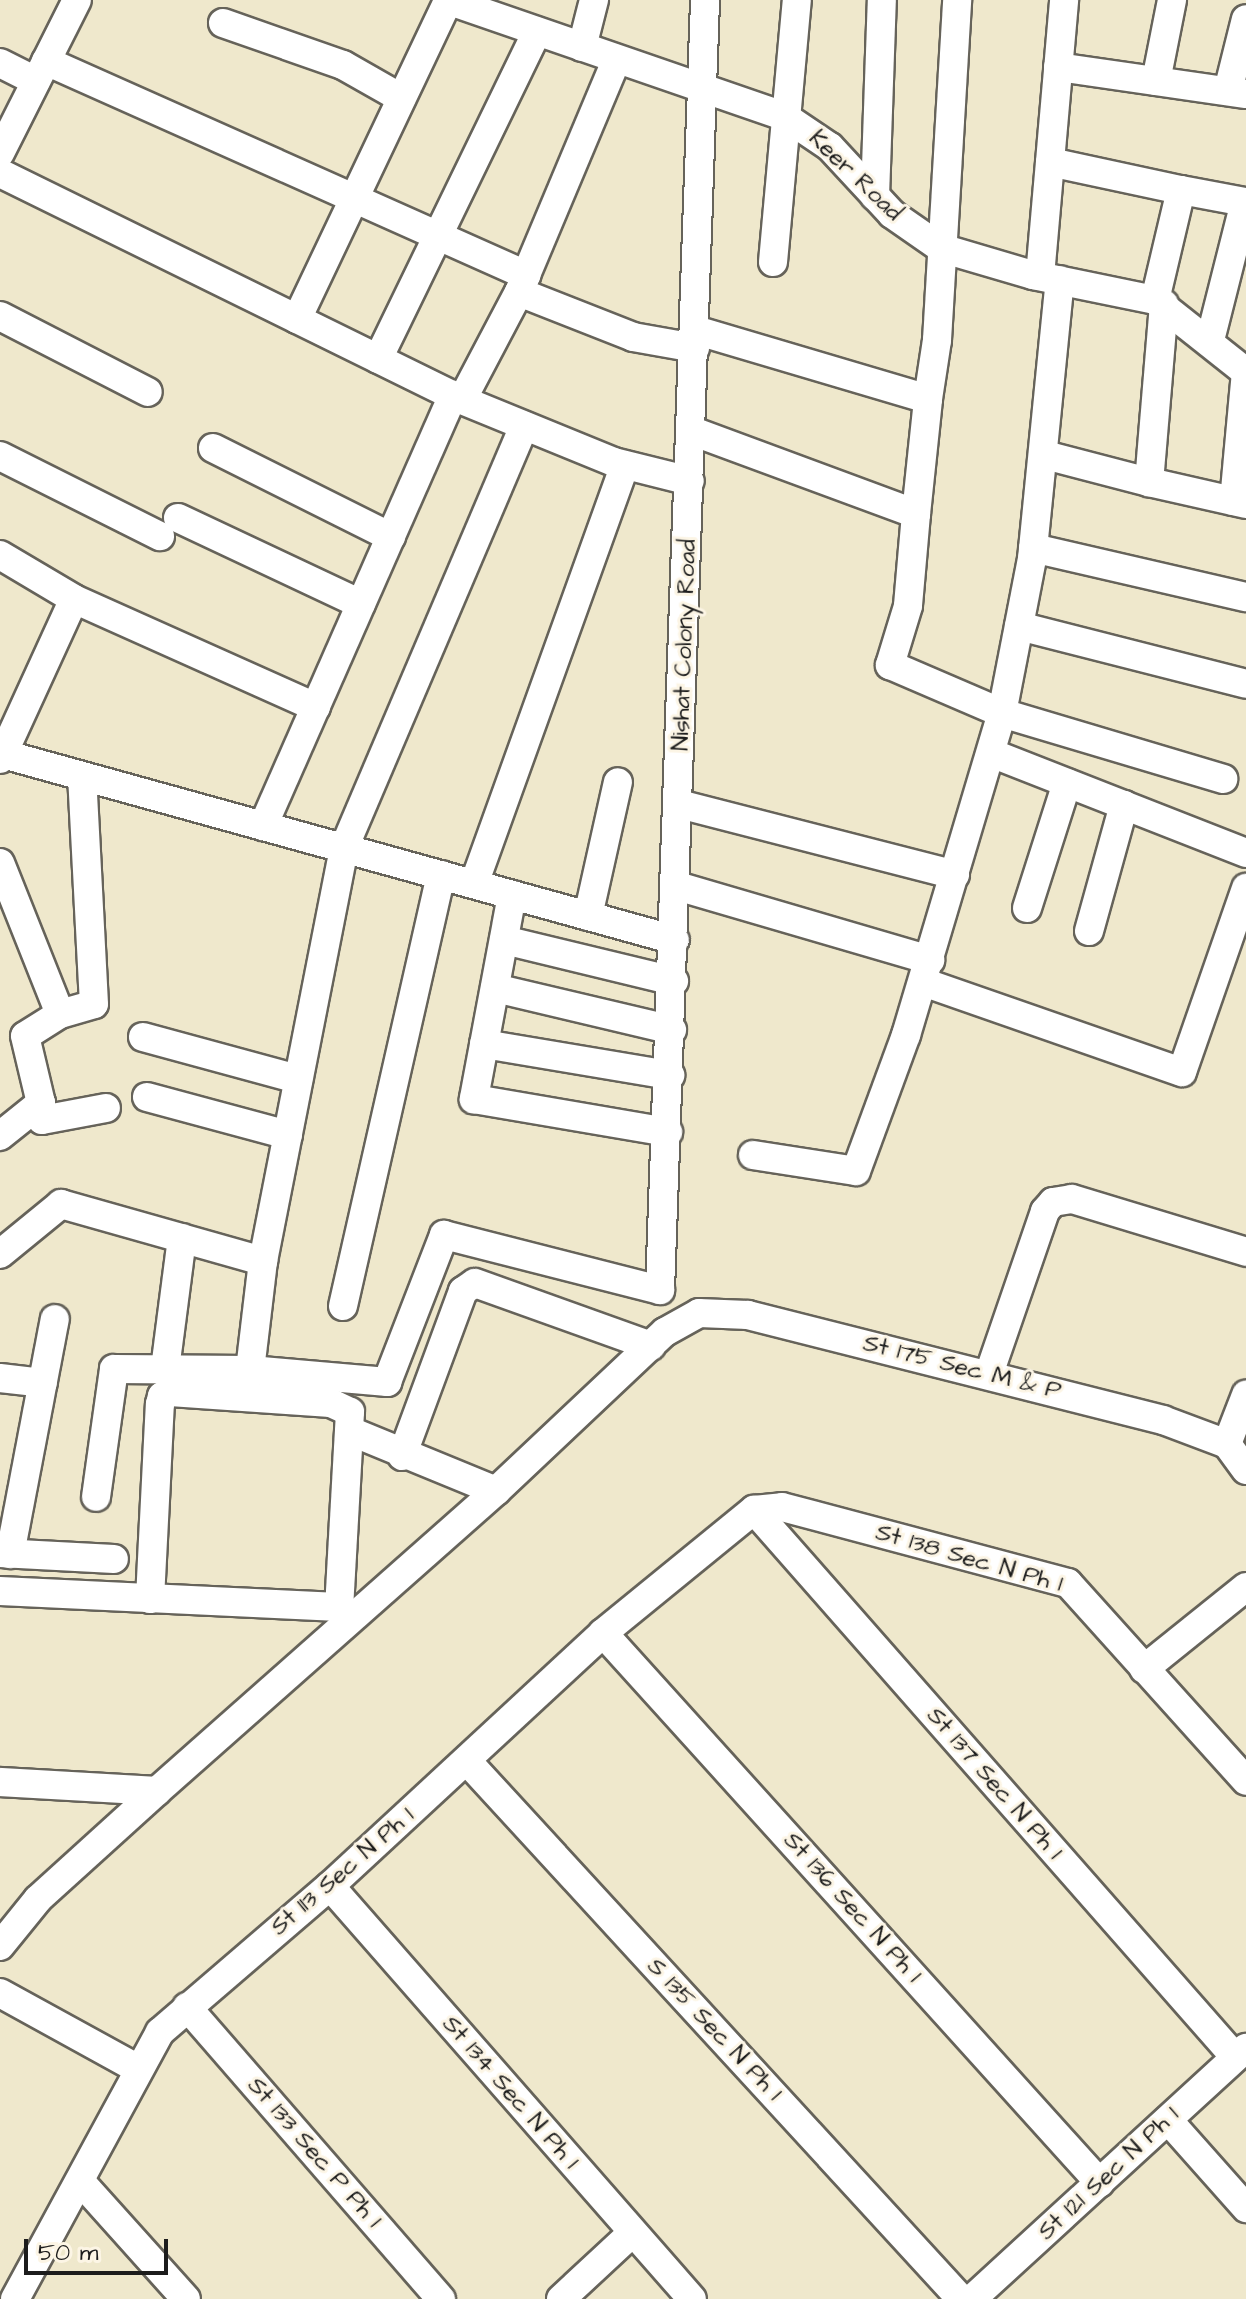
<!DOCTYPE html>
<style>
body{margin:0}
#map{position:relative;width:1246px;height:2299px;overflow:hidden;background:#efe8cc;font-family:"Architects Daughter",sans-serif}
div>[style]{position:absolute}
.roads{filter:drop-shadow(2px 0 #66635a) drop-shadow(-2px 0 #66635a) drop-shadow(0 2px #66635a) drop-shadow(0 -2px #66635a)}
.minor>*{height:28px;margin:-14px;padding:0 14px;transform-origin:14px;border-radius:14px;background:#fff}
span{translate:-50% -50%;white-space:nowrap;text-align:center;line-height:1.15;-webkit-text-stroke:6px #fcf5e5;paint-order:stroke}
.street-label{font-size:24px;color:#1c1c1c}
.scale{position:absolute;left:24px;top:2239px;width:144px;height:36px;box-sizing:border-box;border:4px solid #1c1c1c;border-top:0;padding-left:10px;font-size:24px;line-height:28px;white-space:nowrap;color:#1c1c1c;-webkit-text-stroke:6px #fcf5e5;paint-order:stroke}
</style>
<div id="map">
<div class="roads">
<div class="minor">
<i style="left:447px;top:0;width:356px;rotate:19deg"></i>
<i style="left:784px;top:116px;width:55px;rotate:34deg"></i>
<i style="left:830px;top:147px;width:91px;rotate:47.2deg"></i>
<i style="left:892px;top:214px;width:60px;rotate:34.8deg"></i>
<i style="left:941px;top:248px;width:96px;rotate:16.4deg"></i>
<i style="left:1033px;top:275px;width:125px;rotate:11.6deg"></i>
<i style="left:1155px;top:300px;width:116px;rotate:38.4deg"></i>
<i style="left:223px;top:23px;width:127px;rotate:19.3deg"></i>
<i style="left:343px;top:65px;width:67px;rotate:29.6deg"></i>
<i style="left:582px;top:47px;width:49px;rotate:-75.7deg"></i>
<i style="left:46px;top:61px;width:526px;rotate:24.03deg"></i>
<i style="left:526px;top:275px;width:18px;rotate:112deg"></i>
<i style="left:519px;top:292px;width:123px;rotate:21.5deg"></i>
<i style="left:633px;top:337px;width:63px;rotate:10.1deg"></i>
<i style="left:0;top:63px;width:40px;rotate:26.6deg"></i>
<i style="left:1058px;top:67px;width:190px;rotate:8.2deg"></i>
<i style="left:1156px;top:81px;width:83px;rotate:-78.8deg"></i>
<i style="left:1228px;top:91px;width:74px;rotate:-76deg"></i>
<i style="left:0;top:153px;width:171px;rotate:-63.3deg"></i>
<i style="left:1050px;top:162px;width:134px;rotate:12.1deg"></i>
<i style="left:1181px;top:190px;width:113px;rotate:103.3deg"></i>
<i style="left:0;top:173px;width:515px;rotate:26.17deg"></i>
<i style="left:462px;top:400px;width:164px;rotate:22.2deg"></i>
<i style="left:614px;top:462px;width:78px;rotate:14deg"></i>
<i style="left:1181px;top:190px;width:65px;rotate:10.6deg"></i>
<i style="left:1245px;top:202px;width:142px;rotate:104.2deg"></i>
<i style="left:875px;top:196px;width:196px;rotate:-88deg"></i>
<i style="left:773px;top:262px;width:263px;rotate:-84.8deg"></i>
<i style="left:526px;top:275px;width:234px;rotate:-67.2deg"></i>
<i style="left:1040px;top:276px;width:277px;rotate:-85deg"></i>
<i style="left:1164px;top:304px;width:179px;rotate:94.8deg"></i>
<i style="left:1149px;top:482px;width:99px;rotate:12.8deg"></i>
<i style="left:0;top:316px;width:166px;rotate:27.2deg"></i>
<i style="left:297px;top:319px;width:352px;rotate:-64.6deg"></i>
<i style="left:695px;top:330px;width:243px;rotate:16.5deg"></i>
<i style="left:928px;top:399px;width:60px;rotate:-81.3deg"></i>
<i style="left:937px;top:340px;width:341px;rotate:-86.6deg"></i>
<i style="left:378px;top:359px;width:364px;rotate:-64.1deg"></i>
<i style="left:462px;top:400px;width:122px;rotate:-62.2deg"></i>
<i style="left:692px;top:431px;width:239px;rotate:20.3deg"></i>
<i style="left:916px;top:514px;width:116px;rotate:-84deg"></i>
<i style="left:213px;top:448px;width:199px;rotate:26.6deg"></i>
<i style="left:1045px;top:455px;width:107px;rotate:14.6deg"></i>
<i style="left:0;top:456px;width:179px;rotate:26.6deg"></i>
<i style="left:1234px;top:501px;width:130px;rotate:-84.7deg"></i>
<i style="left:916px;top:514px;width:92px;rotate:95deg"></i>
<i style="left:908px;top:606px;width:62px;rotate:107deg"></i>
<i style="left:890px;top:665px;width:122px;rotate:23.2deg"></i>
<i style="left:1002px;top:713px;width:231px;rotate:16.6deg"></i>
<i style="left:178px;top:518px;width:202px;rotate:25.2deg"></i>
<i style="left:1033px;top:548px;width:219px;rotate:13deg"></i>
<i style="left:0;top:555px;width:86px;rotate:30.7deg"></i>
<i style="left:74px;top:599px;width:265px;rotate:24.1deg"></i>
<i style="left:1019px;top:626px;width:234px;rotate:14.3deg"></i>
<i style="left:991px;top:753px;width:274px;rotate:21.4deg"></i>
<i style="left:3px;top:754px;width:170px;rotate:-65.4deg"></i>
<i style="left:0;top:759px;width:6px;rotate:-59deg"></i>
<i style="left:3px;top:754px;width:697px;rotate:15.47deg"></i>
<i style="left:679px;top:804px;width:285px;rotate:14.4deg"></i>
<i style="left:263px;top:826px;width:471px;rotate:-66.2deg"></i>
<i style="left:0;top:863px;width:162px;rotate:68.3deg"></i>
<i style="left:60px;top:1014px;width:41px;rotate:147.8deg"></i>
<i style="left:25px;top:1036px;width:69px;rotate:76.6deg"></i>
<i style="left:41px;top:1103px;width:53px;rotate:141.2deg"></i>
<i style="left:474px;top:884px;width:445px;rotate:-70.2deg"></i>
<i style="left:677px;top:886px;width:264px;rotate:16.3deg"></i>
<i style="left:512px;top:895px;width:208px;rotate:100.6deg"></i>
<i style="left:474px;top:1099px;width:197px;rotate:9.7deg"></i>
<i style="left:1027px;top:908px;width:131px;rotate:-72.3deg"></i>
<i style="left:588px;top:916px;width:137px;rotate:-77.4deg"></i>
<i style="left:1089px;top:931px;width:131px;rotate:-74.5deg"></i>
<i style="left:504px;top:940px;width:175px;rotate:13.6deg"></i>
<i style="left:923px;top:982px;width:274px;rotate:19.2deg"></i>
<i style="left:1182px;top:1072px;width:195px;rotate:-70.8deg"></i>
<i style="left:495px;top:988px;width:182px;rotate:13.3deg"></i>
<i style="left:60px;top:1014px;width:35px;rotate:-16deg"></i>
<i style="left:94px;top:1004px;width:228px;rotate:-93deg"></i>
<i style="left:143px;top:1037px;width:161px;rotate:15.2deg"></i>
<i style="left:484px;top:1044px;width:189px;rotate:9.5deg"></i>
<i style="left:147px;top:1097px;width:146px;rotate:15.1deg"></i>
<i style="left:41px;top:1103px;width:17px;rotate:87deg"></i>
<i style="left:42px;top:1120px;width:65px;rotate:-10.6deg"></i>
<i style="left:753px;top:1155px;width:104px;rotate:8.8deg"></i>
<i style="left:856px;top:1171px;width:145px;rotate:-69.8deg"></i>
<i style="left:906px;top:1035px;width:336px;rotate:-73.4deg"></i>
<i style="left:1002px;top:713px;width:157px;rotate:-79deg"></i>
<i style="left:1032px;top:559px;width:280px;rotate:-84.3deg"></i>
<i style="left:0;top:1254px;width:79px;rotate:-39.3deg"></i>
<i style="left:61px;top:1204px;width:210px;rotate:15.8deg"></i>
<i style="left:263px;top:1261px;width:110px;rotate:96.8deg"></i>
<i style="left:250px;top:1370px;width:136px;rotate:-179.6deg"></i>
<i style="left:114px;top:1369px;width:129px;rotate:98deg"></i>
<i style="left:263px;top:1261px;width:421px;rotate:-78.9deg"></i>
<i style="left:344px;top:848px;width:459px;rotate:-66.9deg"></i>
<i style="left:343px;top:1306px;width:442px;rotate:-77.2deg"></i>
<i style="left:165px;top:1369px;width:132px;rotate:-82.6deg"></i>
<i style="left:250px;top:1370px;width:138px;rotate:5deg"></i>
<i style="left:387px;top:1382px;width:158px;rotate:-68.8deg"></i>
<i style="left:444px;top:1235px;width:223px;rotate:14.3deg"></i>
<i style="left:660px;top:1290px;width:1291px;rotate:-88deg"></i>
<i style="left:989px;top:1374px;width:172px;rotate:-71deg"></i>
<i style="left:1045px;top:1211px;width:12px;rotate:-48deg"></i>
<i style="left:1053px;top:1202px;width:19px;rotate:-9deg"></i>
<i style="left:1072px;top:1199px;width:182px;rotate:16.9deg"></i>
<i style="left:0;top:1378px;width:43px;rotate:6.6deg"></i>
<i style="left:350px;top:1431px;width:158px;rotate:22.3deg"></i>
<i style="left:1227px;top:1444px;width:53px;rotate:-68.8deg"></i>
<i style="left:402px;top:1456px;width:176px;rotate:-69.7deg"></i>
<i style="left:463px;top:1291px;width:14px;rotate:-34deg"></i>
<i style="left:475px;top:1283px;width:187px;rotate:19.7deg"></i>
<i style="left:754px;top:1510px;width:728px;rotate:48.67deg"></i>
<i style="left:754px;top:1510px;width:28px;rotate:-6deg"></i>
<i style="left:782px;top:1507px;width:296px;rotate:14.9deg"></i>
<i style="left:1068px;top:1583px;width:266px;rotate:48deg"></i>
<i style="left:0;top:1553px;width:114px;rotate:3deg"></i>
<i style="left:10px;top:1554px;width:239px;rotate:-79.2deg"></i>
<i style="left:0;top:1591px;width:339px;rotate:2.7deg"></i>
<i style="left:339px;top:1607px;width:15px;rotate:32deg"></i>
<i style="left:150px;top:1599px;width:195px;rotate:-87.1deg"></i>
<i style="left:160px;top:1404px;width:8px;rotate:-76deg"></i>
<i style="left:162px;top:1396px;width:9px;rotate:-27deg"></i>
<i style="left:170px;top:1392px;width:161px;rotate:3.9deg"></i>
<i style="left:331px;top:1403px;width:21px;rotate:25deg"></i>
<i style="left:350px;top:1412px;width:195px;rotate:93.2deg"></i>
<i style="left:603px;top:1633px;width:741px;rotate:47.9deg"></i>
<i style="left:1144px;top:1669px;width:131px;rotate:-38.8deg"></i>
<i style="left:467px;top:1761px;width:730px;rotate:47.44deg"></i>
<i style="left:0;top:1782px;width:157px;rotate:3.3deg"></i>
<i style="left:330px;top:1886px;width:549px;rotate:48.77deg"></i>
<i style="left:0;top:1946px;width:60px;rotate:-51deg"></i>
<i style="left:38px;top:1899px;width:161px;rotate:-42.2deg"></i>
<i style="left:157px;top:1791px;width:453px;rotate:-41.5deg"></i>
<i style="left:496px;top:1491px;width:232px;rotate:-43.3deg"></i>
<i style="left:665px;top:1332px;width:39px;rotate:-29deg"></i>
<i style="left:699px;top:1313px;width:49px;rotate:2.3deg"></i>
<i style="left:748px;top:1315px;width:428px;rotate:14.2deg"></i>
<i style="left:1163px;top:1420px;width:68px;rotate:20.6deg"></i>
<i style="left:1227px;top:1444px;width:32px;rotate:54deg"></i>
<i style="left:0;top:1993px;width:158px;rotate:28.8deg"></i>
<i style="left:187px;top:2007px;width:387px;rotate:49deg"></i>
<i style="left:1168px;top:2120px;width:118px;rotate:48.4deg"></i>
<i style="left:81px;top:2182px;width:157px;rotate:48.1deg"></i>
<i style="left:15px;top:2299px;width:304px;rotate:-61.5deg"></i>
<i style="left:160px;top:2032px;width:224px;rotate:-40.7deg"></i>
<i style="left:330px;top:1886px;width:372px;rotate:-42.8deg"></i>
<i style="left:603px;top:1633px;width:195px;rotate:-39.2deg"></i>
<i style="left:561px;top:2299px;width:97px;rotate:-42.9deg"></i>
<i style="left:972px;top:2299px;width:372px;rotate:-42.5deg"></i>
</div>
</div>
<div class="street-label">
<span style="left:855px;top:176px;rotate:44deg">Keer Road</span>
<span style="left:685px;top:645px;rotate:-88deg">Nishat Colony Road</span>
<span style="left:962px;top:1368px;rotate:14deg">St 175 Sec M &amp; P</span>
<span style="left:969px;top:1559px;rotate:16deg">St 138 Sec N Ph 1</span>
<span style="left:994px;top:1784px;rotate:49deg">St 137 Sec N Ph 1</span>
<span style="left:343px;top:1872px;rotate:-41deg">St 113 Sec N Ph 1</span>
<span style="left:852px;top:1908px;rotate:48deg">St 136 Sec N Ph 1</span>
<span style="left:714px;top:2030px;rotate:47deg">S 135 Sec N Ph 1</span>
<span style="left:510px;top:2093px;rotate:49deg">St 134 Sec N Ph 1</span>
<span style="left:314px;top:2153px;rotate:49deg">St 133 Sec P Ph 1</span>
<span style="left:1109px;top:2174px;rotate:-43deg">St 121 Sec N Ph 1</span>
</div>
<div class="scale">50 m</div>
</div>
